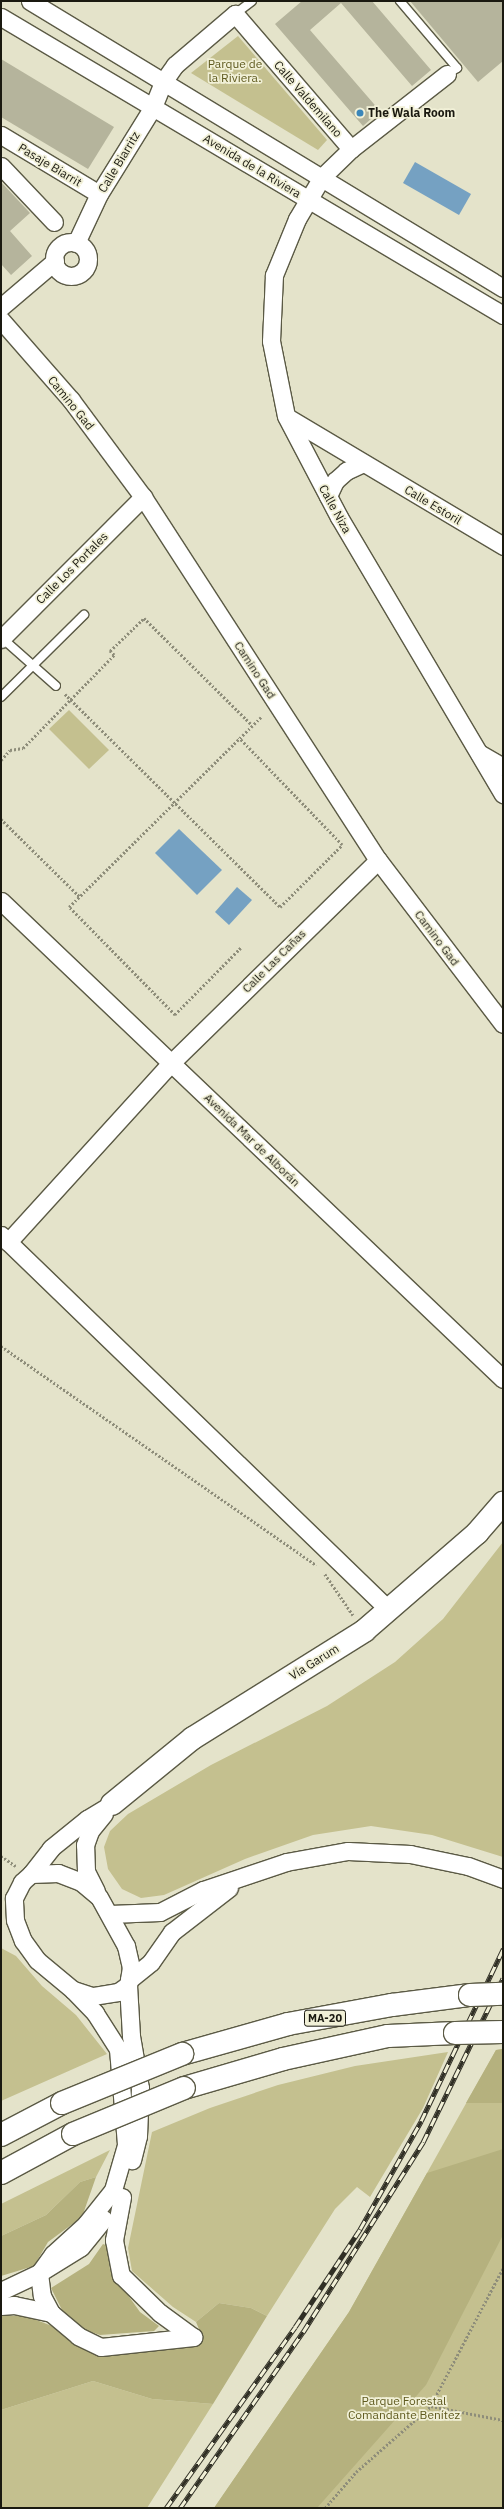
<!DOCTYPE html>
<meta charset="utf-8">
<style>
body{margin:0}
#map{position:relative;width:504px;height:2509px;overflow:hidden;background:#e4e3ca;font-family:"IBM Plex Sans",sans-serif}
div>[style]{position:absolute}
.green>*{inset:0;background:#c4c08f}
.forest>*{inset:0;background:#b5b17e}
.water>*{inset:0;background:#75a1c2}
.building>*{inset:0;background:#b5b49c}
.path>*{height:2.5px;margin-top:-1.25px;transform-origin:0;background:repeating-linear-gradient(90deg,#8e8d7a 0 2px,transparent 0 4px)}
.roads{filter:drop-shadow(1px 0 #5b5a45) drop-shadow(-1px 0 #5b5a45) drop-shadow(0 1px #5b5a45) drop-shadow(0 -1px #5b5a45)}
.lane>*{height:8px;margin:-4px;padding:0 4px;transform-origin:4px;border-radius:4px;background:#fff}
.street>*{height:17px;margin:-8.5px;padding:0 8.5px;transform-origin:8.5px;border-radius:8.5px;background:#fff}
.street>.ring{margin:-8.5px;padding:0;box-sizing:content-box;background:none;border:17px solid #fff;border-radius:50%}
.secondary>*{height:22px;margin:-11px;padding:0 11px;transform-origin:11px;border-radius:11px;background:#fff}
.highway>*{height:22px;margin:-11px;padding:0 11px;transform-origin:11px;border-radius:11px;background:#fff}
.rail>*{height:4.5px;margin-top:-2.25px;transform-origin:0;background:repeating-linear-gradient(90deg,#f1f0d7 0 9px,#302f25 0 18px);box-sizing:border-box;border-block:1px solid #302f25}
.bridges{filter:drop-shadow(1px 0 #5b5a45) drop-shadow(-1px 0 #5b5a45) drop-shadow(0 1px #5b5a45) drop-shadow(0 -1px #5b5a45)}
.highway-bridge>*{height:22px;margin:-11px;padding:0 11px;transform-origin:11px;border-radius:11px;background:#fff}
.dots>*{width:11px;height:11px;translate:-50% -50%;box-sizing:border-box;border:2px solid #f1f0d7;border-radius:50%}
span{translate:-50% -50%;white-space:nowrap;text-align:center;line-height:1.15;-webkit-text-stroke:3.5px #f1f0d7;paint-order:stroke}
.shield-label span{padding:1px 3px;background:#f1f0d7;border:1px solid;border-radius:3px;-webkit-text-stroke-width:0}
.shield-label{font-size:11px;color:#1a1910;font-weight:700}
.park-label{font-size:12px;color:#5f5a1f}
.street-label{font-size:12px;color:#1a1910}
.poi-label{font-size:12px;color:#1a1910;font-weight:700}
.left{translate:0 -50%;text-align:left}
.frame{position:absolute;inset:0;border:2px solid #1a1910;pointer-events:none}
</style>
<div id="map">
<div class="green">
<i style="clip-path:polygon(238px 36px,327px 140px,318px 150px,191px 73px)"></i>
<i style="clip-path:polygon(69px 710px,109px 750px,89px 769px,49px 729px)"></i>
<i style="clip-path:polygon(503px 1542px,503px 1857px,432px 1835px,371px 1826px,313px 1835px,245px 1859px,164px 1895px,141px 1898px,122px 1889px,108px 1869px,104px 1847px,110px 1831px,128px 1814px,211px 1765px,327px 1706px,395px 1662px,443px 1619px)"></i>
<i style="clip-path:polygon(1px 1948px,16px 1956px,42px 1986px,76px 2015px,107px 2054px,1px 2101px)"></i>
<i style="clip-path:polygon(503px 2049px,503px 2508px,214px 2508px,349px 2312px,496px 2050px)"></i>
<i style="clip-path:polygon(448px 2052px,423px 2108px,370px 2197px,357px 2187px,335px 2209px,267px 2316px,251px 2308px,219px 2303px,196px 2322px,173px 2307px,132px 2271px,128px 2248px,152px 2132px,210px 2108px,278px 2085px,355px 2066px)"></i>
<i style="clip-path:polygon(110px 2150px,96px 2177px,80px 2182px,46px 2215px,1px 2236px,1px 2204px)"></i>
<i style="clip-path:polygon(93px 2381px,152px 2399px,213px 2404px,147px 2508px,1px 2508px,1px 2410px)"></i>
</div>
<div class="forest">
<i style="clip-path:polygon(503px 2049px,503px 2103px,466px 2103px,496px 2050px)"></i>
<i style="clip-path:polygon(503px 2149px,503px 2235px,426px 2385px,317px 2508px,214px 2508px,349px 2312px,427px 2173px)"></i>
<i style="clip-path:polygon(96px 2177px,82px 2217px,48px 2242px,34px 2266px,1px 2276px,1px 2236px,46px 2215px,80px 2182px)"></i>
<i style="clip-path:polygon(103px 2244px,108px 2246px,110px 2270px,140px 2312px,159px 2326px,154px 2331px,100px 2335px,82px 2329px,63px 2312px,51px 2288px,89px 2264px)"></i>
<i style="clip-path:polygon(219px 2303px,251px 2308px,267px 2316px,213px 2404px,152px 2399px,93px 2381px,1px 2410px,1px 2316px,26px 2316px,52px 2326px,96px 2355px,112px 2355px,192px 2346px,201px 2334px,196px 2322px)"></i>
</div>
<div class="water">
<i style="clip-path:polygon(415px 162px,471px 194px,459px 215px,403px 183px)"></i>
<i style="clip-path:polygon(179px 829px,222px 870px,197px 895px,155px 853px)"></i>
<i style="clip-path:polygon(237px 887px,252px 900px,229px 925px,215px 912px)"></i>
</div>
<div class="building">
<i style="clip-path:polygon(302px 1px,372px 1px,431px 70px,412px 86px,341px 3px,310px 30px,380px 111px,363px 126px,275px 24px)"></i>
<i style="clip-path:polygon(410px 1px,503px 1px,503px 61px,478px 82px)"></i>
<i style="clip-path:polygon(1px 59px,114px 127px,88px 169px,1px 117px)"></i>
<i style="clip-path:polygon(1px 182px,30px 213px,10px 231px,32px 256px,11px 275px,1px 264px)"></i>
</div>
<div class="path">
<i style="left:65px;top:694px;width:303px;rotate:44.7deg"></i>
<i style="left:280px;top:907px;width:88px;rotate:-45deg"></i>
<i style="left:342px;top:845px;width:149px;rotate:-133.9deg"></i>
<i style="left:1px;top:760px;width:13px;rotate:-48deg"></i>
<i style="left:10px;top:750px;width:13px;rotate:-9deg"></i>
<i style="left:23px;top:748px;width:130px;rotate:-45.6deg"></i>
<i style="left:114px;top:655px;width:6px;rotate:-135deg"></i>
<i style="left:110px;top:651px;width:47px;rotate:-44.1deg"></i>
<i style="left:144px;top:618px;width:152px;rotate:44.7deg"></i>
<i style="left:1px;top:819px;width:110px;rotate:44.6deg"></i>
<i style="left:241px;top:948px;width:94px;rotate:134.6deg"></i>
<i style="left:175px;top:1015px;width:151px;rotate:-134.5deg"></i>
<i style="left:69px;top:907px;width:270px;rotate:-44.7deg"></i>
<i style="left:1px;top:1346px;width:384px;rotate:34.8deg"></i>
<i style="left:325px;top:1574px;width:50px;rotate:55.7deg"></i>
<i style="left:1px;top:1856px;width:18px;rotate:34deg"></i>
<i style="left:503px;top:2269px;width:155px;rotate:117.7deg"></i>
<i style="left:431px;top:2406px;width:73px;rotate:11deg"></i>
<i style="left:325px;top:2508px;width:48px;rotate:-49.3deg"></i>
<i style="left:356px;top:2472px;width:100px;rotate:-41.3deg"></i>
</div>
<div class="roads">
<div class="lane">
<i style="left:400px;top:1px;width:88px;rotate:49.6deg"></i>
<i style="left:457px;top:68px;width:12px;rotate:149deg"></i>
<i style="left:235px;top:14px;width:21px;rotate:-37deg"></i>
<i style="left:2px;top:638px;width:72px;rotate:41.6deg"></i>
<i style="left:1px;top:697px;width:117px;rotate:-44.7deg"></i>
</div>
<div class="street">
<i style="left:30px;top:1px;width:553px;rotate:31.25deg"></i>
<i style="left:1px;top:17px;width:584px;rotate:30.69deg"></i>
<i style="left:447px;top:74px;width:122px;rotate:142deg"></i>
<i style="left:351px;top:149px;width:40px;rotate:136deg"></i>
<i style="left:322px;top:177px;width:49px;rotate:120.8deg"></i>
<i style="left:297px;top:219px;width:61px;rotate:112.3deg"></i>
<i style="left:274px;top:275px;width:66px;rotate:92.6deg"></i>
<i style="left:271px;top:341px;width:76px;rotate:78.7deg"></i>
<i style="left:286px;top:416px;width:114px;rotate:62.3deg"></i>
<i style="left:339px;top:517px;width:322px;rotate:59.4deg"></i>
<i style="left:1px;top:135px;width:114px;rotate:31deg"></i>
<i style="left:1px;top:166px;width:77px;rotate:46.6deg"></i>
<i class="ring" style="left:54px;top:242px;width:17px;height:17px"></i>
<i style="left:76px;top:243px;width:54px;rotate:-64.9deg"></i>
<i style="left:99px;top:194px;width:102px;rotate:-58.2deg"></i>
<i style="left:153px;top:107px;width:27px;rotate:-68deg"></i>
<i style="left:163px;top:82px;width:21px;rotate:-55deg"></i>
<i style="left:175px;top:65px;width:79px;rotate:-40.4deg"></i>
<i style="left:235px;top:14px;width:178px;rotate:49.3deg"></i>
<i style="left:1px;top:307px;width:71px;rotate:-40.4deg"></i>
<i style="left:1px;top:320px;width:106px;rotate:48.8deg"></i>
<i style="left:71px;top:400px;width:121px;rotate:53.4deg"></i>
<i style="left:143px;top:497px;width:432px;rotate:57.1deg"></i>
<i style="left:378px;top:860px;width:206px;rotate:52.7deg"></i>
<i style="left:287px;top:417px;width:252px;rotate:30.8deg"></i>
<i style="left:328px;top:496px;width:17px;rotate:-65deg"></i>
<i style="left:335px;top:481px;width:15px;rotate:-42deg"></i>
<i style="left:346px;top:471px;width:19px;rotate:-25deg"></i>
<i style="left:1px;top:639px;width:201px;rotate:-45deg"></i>
<i style="left:479px;top:753px;width:28px;rotate:30deg"></i>
<i style="left:1px;top:901px;width:693px;rotate:43.6deg"></i>
<i style="left:1px;top:1235px;width:540px;rotate:44.02deg"></i>
<i style="left:8px;top:1242px;width:242px;rotate:-47.7deg"></i>
<i style="left:171px;top:1063px;width:290px;rotate:-44.4deg"></i>
<i style="left:58px;top:1873px;width:25px;rotate:21deg"></i>
<i style="left:81px;top:1882px;width:23px;rotate:40deg"></i>
<i style="left:99px;top:1897px;width:56px;rotate:61.1deg"></i>
<i style="left:126px;top:1946px;width:22px;rotate:77deg"></i>
<i style="left:131px;top:1967px;width:18px;rotate:99deg"></i>
<i style="left:128px;top:1985px;width:12px;rotate:145deg"></i>
<i style="left:118px;top:1992px;width:26px;rotate:171deg"></i>
<i style="left:92px;top:1996px;width:20px;rotate:-162deg"></i>
<i style="left:73px;top:1990px;width:47px;rotate:-140.2deg"></i>
<i style="left:37px;top:1960px;width:24px;rotate:-126deg"></i>
<i style="left:23px;top:1941px;width:22px;rotate:-111deg"></i>
<i style="left:15px;top:1920px;width:22px;rotate:-93deg"></i>
<i style="left:14px;top:1898px;width:18px;rotate:-63deg"></i>
<i style="left:22px;top:1882px;width:12px;rotate:-42deg"></i>
<i style="left:31px;top:1874px;width:27px;rotate:-2deg"></i>
<i style="left:31px;top:1874px;width:33px;rotate:-52deg"></i>
<i style="left:51px;top:1848px;width:46px;rotate:-38.9deg"></i>
<i style="left:87px;top:1819px;width:29px;rotate:-31deg"></i>
<i style="left:96px;top:1891px;width:22px;rotate:-117deg"></i>
<i style="left:86px;top:1871px;width:26px;rotate:-92deg"></i>
<i style="left:85px;top:1845px;width:15px;rotate:-70deg"></i>
<i style="left:90px;top:1831px;width:22px;rotate:-51deg"></i>
<i style="left:110px;top:1914px;width:50px;rotate:-2.3deg"></i>
<i style="left:160px;top:1912px;width:48px;rotate:-27.1deg"></i>
<i style="left:203px;top:1890px;width:88px;rotate:-18.6deg"></i>
<i style="left:286px;top:1862px;width:63px;rotate:-10.1deg"></i>
<i style="left:348px;top:1851px;width:62px;rotate:2.8deg"></i>
<i style="left:410px;top:1854px;width:59px;rotate:11.7deg"></i>
<i style="left:468px;top:1866px;width:37px;rotate:20deg"></i>
<i style="left:129px;top:1980px;width:28px;rotate:-39deg"></i>
<i style="left:151px;top:1962px;width:37px;rotate:-55deg"></i>
<i style="left:172px;top:1932px;width:72px;rotate:-37.7deg"></i>
<i style="left:128px;top:1985px;width:51px;rotate:86.6deg"></i>
<i style="left:131px;top:2036px;width:53px;rotate:80.2deg"></i>
<i style="left:140px;top:2088px;width:48px;rotate:92.4deg"></i>
<i style="left:138px;top:2136px;width:25px;rotate:104deg"></i>
<i style="left:73px;top:1990px;width:32px;rotate:46deg"></i>
<i style="left:95px;top:2013px;width:43px;rotate:57.4deg"></i>
<i style="left:118px;top:2049px;width:96px;rotate:85.2deg"></i>
<i style="left:126px;top:2145px;width:47px;rotate:106.1deg"></i>
<i style="left:113px;top:2190px;width:43px;rotate:128.5deg"></i>
<i style="left:86px;top:2224px;width:45px;rotate:137.7deg"></i>
<i style="left:53px;top:2254px;width:24px;rotate:126deg"></i>
<i style="left:39px;top:2273px;width:23px;rotate:83deg"></i>
<i style="left:42px;top:2296px;width:19px;rotate:62deg"></i>
<i style="left:51px;top:2313px;width:35px;rotate:40deg"></i>
<i style="left:78px;top:2336px;width:25px;rotate:26deg"></i>
<i style="left:101px;top:2347px;width:93px;rotate:-6.2deg"></i>
<i style="left:122px;top:2197px;width:44px;rotate:100.5deg"></i>
<i style="left:114px;top:2240px;width:36px;rotate:79deg"></i>
<i style="left:121px;top:2275px;width:54px;rotate:44.3deg"></i>
<i style="left:160px;top:2313px;width:41px;rotate:36deg"></i>
<i style="left:1px;top:2291px;width:42px;rotate:-25.3deg"></i>
<i style="left:39px;top:2273px;width:49px;rotate:-31.8deg"></i>
<i style="left:81px;top:2247px;width:36px;rotate:-51deg"></i>
<i style="left:1px;top:2306px;width:13px;rotate:-4deg"></i>
<i style="left:14px;top:2305px;width:38px;rotate:12deg"></i>
</div>
<div class="secondary">
<i style="left:112px;top:1804px;width:104px;rotate:-39.2deg"></i>
<i style="left:193px;top:1738px;width:202px;rotate:-32deg"></i>
<i style="left:364px;top:1631px;width:150px;rotate:-40.9deg"></i>
<i style="left:477px;top:1533px;width:40px;rotate:-49deg"></i>
</div>
<div class="highway">
<i style="left:182px;top:2054px;width:110px;rotate:-15.8deg"></i>
<i style="left:288px;top:2024px;width:106px;rotate:-10.4deg"></i>
<i style="left:392px;top:2005px;width:79px;rotate:-7.3deg"></i>
<i style="left:184px;top:2088px;width:103px;rotate:-16.3deg"></i>
<i style="left:283px;top:2059px;width:107px;rotate:-12.4deg"></i>
<i style="left:388px;top:2036px;width:67px;rotate:-2.6deg"></i>
<i style="left:1px;top:2135px;width:69px;rotate:-27.7deg"></i>
<i style="left:1px;top:2173px;width:82px;rotate:-28.4deg"></i>
</div>
</div>
<div class="rail">
<i style="left:166px;top:2508px;width:222px;rotate:-54.5deg"></i>
<i style="left:295px;top:2327px;width:118px;rotate:-56.4deg"></i>
<i style="left:360px;top:2229px;width:124px;rotate:-60.5deg"></i>
<i style="left:421px;top:2121px;width:191px;rotate:-64.5deg"></i>
<i style="left:180px;top:2508px;width:215px;rotate:-55.1deg"></i>
<i style="left:303px;top:2332px;width:225px;rotate:-57.7deg"></i>
<i style="left:423px;top:2142px;width:182px;rotate:-64deg"></i>
</div>
<div class="bridges">
<div class="highway-bridge">
<i style="left:470px;top:1995px;width:33px;rotate:-2deg"></i>
<i style="left:455px;top:2033px;width:48px;rotate:-1.2deg"></i>
<i style="left:62px;top:2103px;width:130px;rotate:-22.2deg"></i>
<i style="left:73px;top:2134px;width:120px;rotate:-22.5deg"></i>
</div>
</div>
<div class="dots">
<i style="left:360px;top:113px;background:#3b86b9"></i>
</div>
<div class="shield-label">
<span style="left:325px;top:2018px">MA-20</span>
</div>
<div class="park-label">
<span style="left:235px;top:71px">Parque de<br>la Riviera.</span>
<span style="left:404px;top:2408px">Parque Forestal<br>Comandante Benítez</span>
</div>
<div class="street-label">
<span style="left:308px;top:99px;rotate:49deg">Calle Valdemilano</span>
<span style="left:119px;top:162px;rotate:-59deg">Calle Biarritz</span>
<span style="left:50px;top:165px;rotate:31deg">Pasaje Biarrit</span>
<span style="left:252px;top:166px;rotate:31deg">Avenida de la Riviera</span>
<span style="left:71px;top:403px;rotate:51deg">Camino Gad</span>
<span style="left:433px;top:505px;rotate:31deg">Calle Estoril</span>
<span style="left:335px;top:509px;rotate:61deg">Calle Niza</span>
<span style="left:72px;top:568px;rotate:-45deg">Calle Los Portales</span>
<span style="left:255px;top:670px;rotate:57deg">Camino Gad</span>
<span style="left:437px;top:938px;rotate:53deg">Camino Gad</span>
<span style="left:274px;top:961px;rotate:-45deg">Calle Las Cañas</span>
<span style="left:252px;top:1140px;rotate:44deg">Avenida Mar de Alborán</span>
<span style="left:314px;top:1662px;rotate:-32deg">Vía Garum</span>
</div>
<div class="poi-label">
<span class="left" style="left:368px;top:113px">The Wala Room</span>
</div>
<div class="frame"></div>
</div>
